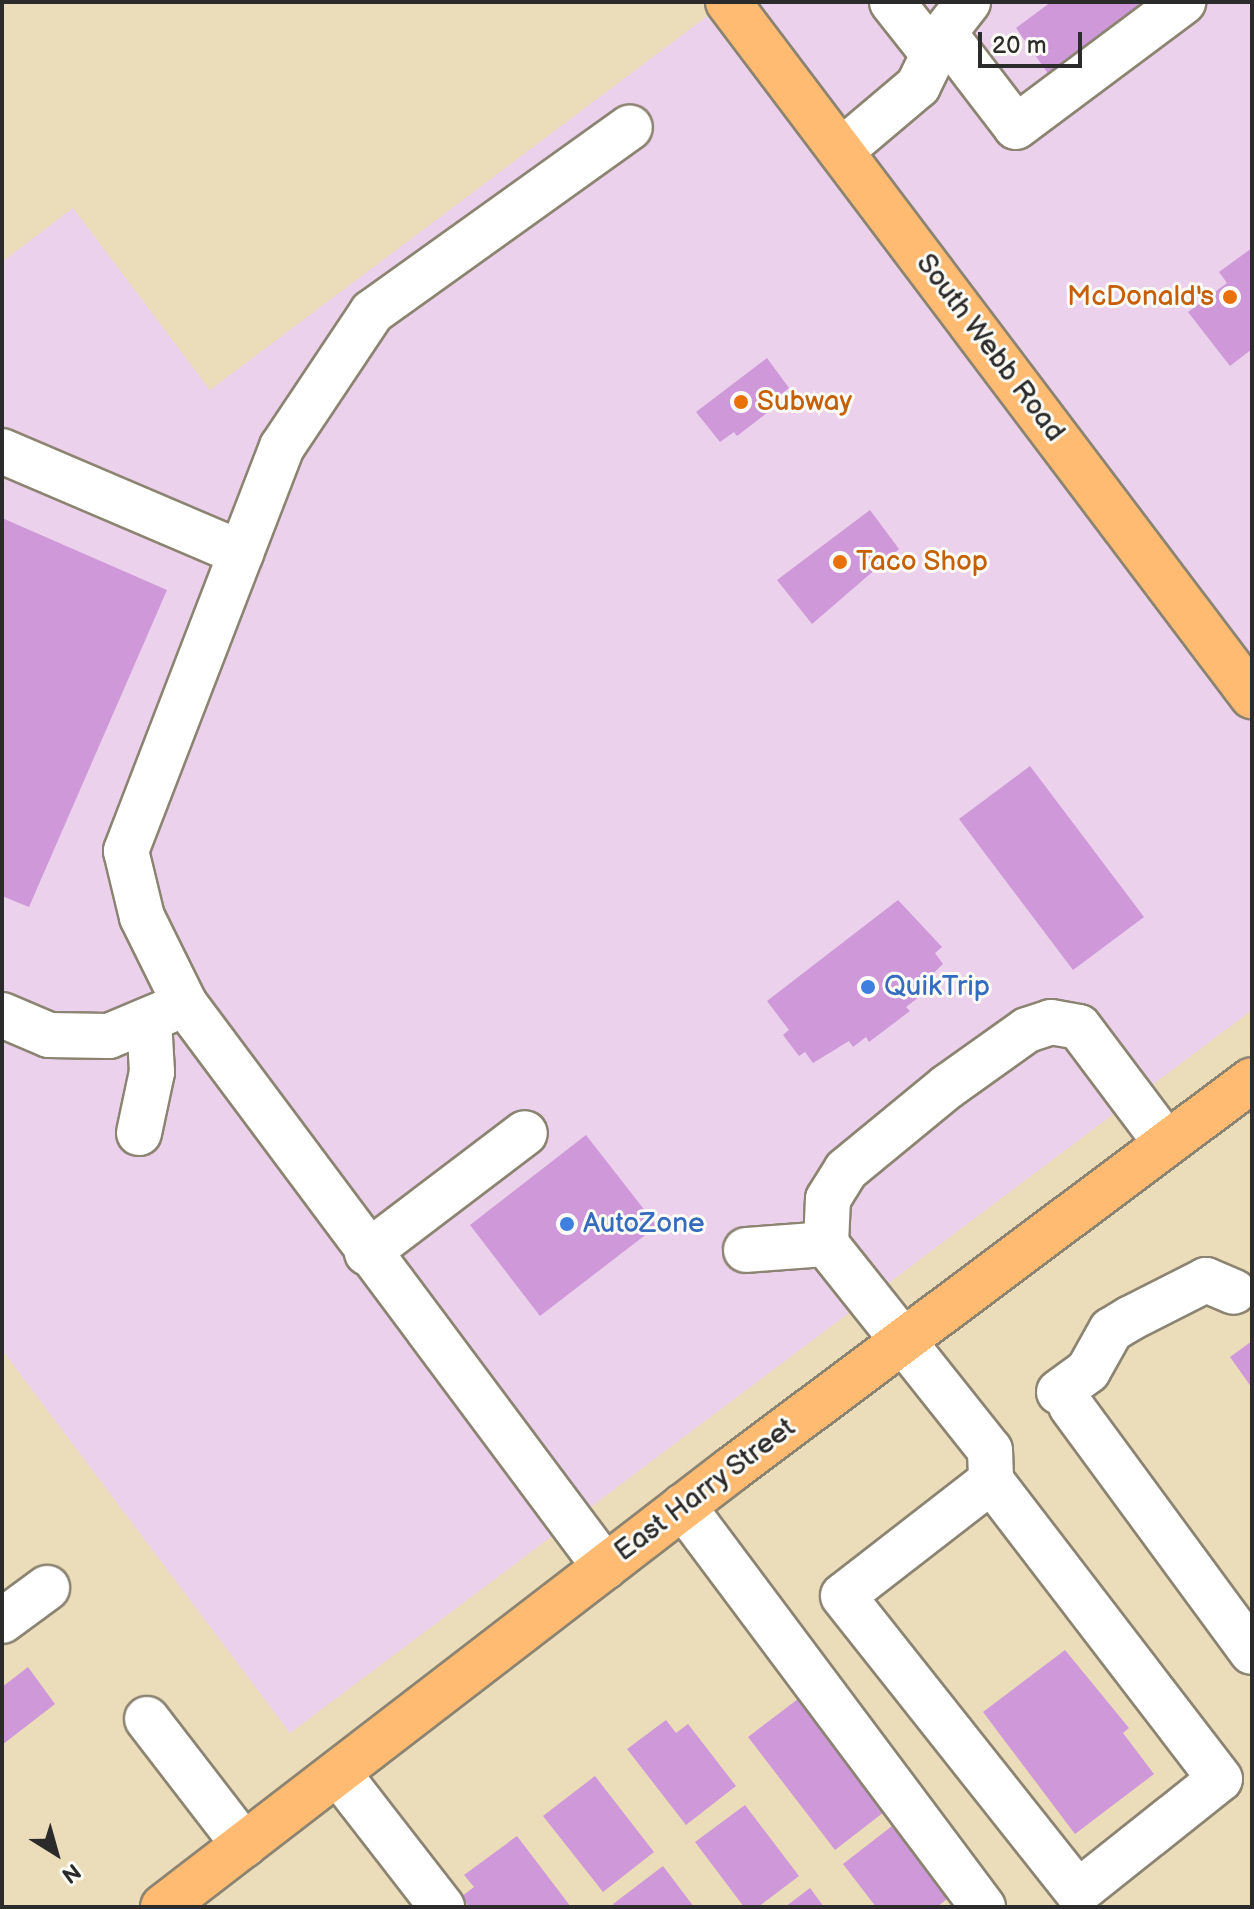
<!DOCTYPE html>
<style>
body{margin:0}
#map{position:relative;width:1254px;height:1909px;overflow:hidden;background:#ecddba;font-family:"Balsamiq Sans",sans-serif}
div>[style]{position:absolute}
.built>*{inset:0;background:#ebd1eb}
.building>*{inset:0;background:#ce98d9}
.roads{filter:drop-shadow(2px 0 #8c8472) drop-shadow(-2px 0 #8c8472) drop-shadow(0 2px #8c8472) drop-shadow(0 -2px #8c8472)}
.minor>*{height:44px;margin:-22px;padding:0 22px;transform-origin:22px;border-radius:22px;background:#fff}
.major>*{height:44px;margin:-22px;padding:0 22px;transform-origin:22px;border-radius:22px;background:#ffbb71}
.dots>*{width:22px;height:22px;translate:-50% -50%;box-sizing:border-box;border:4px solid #fdfcf7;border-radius:50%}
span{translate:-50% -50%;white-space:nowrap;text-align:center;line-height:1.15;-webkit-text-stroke:6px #fdfcf7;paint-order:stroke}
.food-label{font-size:28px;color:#c56008}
.right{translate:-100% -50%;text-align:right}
.left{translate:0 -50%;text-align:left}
.street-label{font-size:28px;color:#2b2b2b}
.shop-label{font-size:28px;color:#366cbe}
.frame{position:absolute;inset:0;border:4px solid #2b2b2b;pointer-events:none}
.north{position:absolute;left:16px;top:1813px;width:80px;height:80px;-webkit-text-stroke:6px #fdfcf7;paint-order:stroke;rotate:143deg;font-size:22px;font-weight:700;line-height:32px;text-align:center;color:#2b2b2b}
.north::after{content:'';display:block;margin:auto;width:28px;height:36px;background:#2b2b2b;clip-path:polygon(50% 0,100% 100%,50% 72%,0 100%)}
.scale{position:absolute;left:978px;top:32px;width:104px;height:36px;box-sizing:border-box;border:4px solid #2b2b2b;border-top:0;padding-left:10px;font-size:24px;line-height:28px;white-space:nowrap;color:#2b2b2b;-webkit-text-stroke:6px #fdfcf7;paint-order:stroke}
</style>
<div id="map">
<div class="built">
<i style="clip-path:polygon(726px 2px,1252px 2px,1252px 1010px,290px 1733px,2px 1350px,2px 262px,73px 208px,210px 390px)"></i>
</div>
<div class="building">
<i style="clip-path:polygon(1051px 2px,1162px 2px,1054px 82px,1016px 28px)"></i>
<i style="clip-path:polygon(1252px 248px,1252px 349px,1230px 366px,1188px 312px,1227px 283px,1219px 272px)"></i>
<i style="clip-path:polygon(767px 358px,789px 388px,769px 404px,772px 409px,737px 436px,734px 432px,720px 442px,696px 412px)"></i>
<i style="clip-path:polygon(870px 510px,899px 549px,812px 624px,777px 580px)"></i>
<i style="clip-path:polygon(2px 518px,167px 590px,29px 907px,2px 896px)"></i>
<i style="clip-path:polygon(1030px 766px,1144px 917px,1073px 970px,959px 819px)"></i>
<i style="clip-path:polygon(898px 900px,942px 947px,935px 953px,943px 964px,915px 991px,919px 997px,906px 1007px,910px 1011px,869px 1042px,866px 1037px,853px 1047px,849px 1041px,813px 1063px,805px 1052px,799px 1056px,783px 1035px,789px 1030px,767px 1001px)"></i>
<i style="clip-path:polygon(586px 1135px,657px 1226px,540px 1316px,470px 1225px)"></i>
<i style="clip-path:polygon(1252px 1341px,1252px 1388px,1230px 1357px)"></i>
<i style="clip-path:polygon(1065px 1650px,1129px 1728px,1123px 1733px,1154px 1774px,1075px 1834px,983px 1712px)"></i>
<i style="clip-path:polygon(28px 1667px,55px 1704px,2px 1745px,2px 1687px)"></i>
<i style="clip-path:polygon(798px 1699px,884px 1812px,835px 1850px,748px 1737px)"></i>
<i style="clip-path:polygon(666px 1720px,676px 1733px,688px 1724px,736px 1786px,686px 1825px,627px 1749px)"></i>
<i style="clip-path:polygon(595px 1776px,654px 1852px,603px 1892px,543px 1816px)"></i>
<i style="clip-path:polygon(745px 1805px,799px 1876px,758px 1907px,744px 1907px,695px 1842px)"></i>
<i style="clip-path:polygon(892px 1826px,947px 1899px,937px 1907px,876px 1907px,843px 1864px)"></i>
<i style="clip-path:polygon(517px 1836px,571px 1907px,469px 1907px,461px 1897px,474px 1887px,464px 1875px)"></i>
<i style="clip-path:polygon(663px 1866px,694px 1907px,616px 1907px,613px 1904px)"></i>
<i style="clip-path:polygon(810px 1888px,824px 1907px,785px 1907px)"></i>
</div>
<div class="roads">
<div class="minor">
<i style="left:892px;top:2px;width:66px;rotate:51.7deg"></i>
<i style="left:944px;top:33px;width:118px;rotate:52.5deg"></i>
<i style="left:1016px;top:127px;width:209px;rotate:-36.8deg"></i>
<i style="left:841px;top:151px;width:101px;rotate:-40.2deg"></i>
<i style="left:918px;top:86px;width:59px;rotate:-63.9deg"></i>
<i style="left:944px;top:33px;width:39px;rotate:-52deg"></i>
<i style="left:2px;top:451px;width:260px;rotate:23.1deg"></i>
<i style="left:2px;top:1015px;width:51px;rotate:23.1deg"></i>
<i style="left:49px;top:1035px;width:60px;rotate:1deg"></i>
<i style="left:109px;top:1036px;width:82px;rotate:-22.8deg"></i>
<i style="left:139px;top:1133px;width:62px;rotate:-78deg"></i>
<i style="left:152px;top:1072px;width:52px;rotate:-93.3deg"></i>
<i style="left:826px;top:1244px;width:45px;rotate:-87.5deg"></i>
<i style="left:828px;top:1199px;width:34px;rotate:-58deg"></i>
<i style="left:846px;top:1170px;width:131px;rotate:-39.4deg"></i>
<i style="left:947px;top:1087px;width:98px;rotate:-35.5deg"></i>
<i style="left:1027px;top:1030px;width:25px;rotate:-18deg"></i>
<i style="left:1051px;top:1022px;width:28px;rotate:10deg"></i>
<i style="left:1079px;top:1027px;width:145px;rotate:53.1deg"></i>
<i style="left:746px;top:1250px;width:80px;rotate:-4.3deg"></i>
<i style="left:826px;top:1244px;width:263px;rotate:51.5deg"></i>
<i style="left:990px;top:1450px;width:31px;rotate:88deg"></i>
<i style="left:991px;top:1481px;width:187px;rotate:142.2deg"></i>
<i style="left:843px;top:1596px;width:378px;rotate:51.6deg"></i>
<i style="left:1078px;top:1892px;width:181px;rotate:-38.5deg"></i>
<i style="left:1220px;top:1779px;width:376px;rotate:-127.5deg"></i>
<i style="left:367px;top:1253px;width:198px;rotate:-37.2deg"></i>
<i style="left:1059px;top:1392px;width:36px;rotate:-36deg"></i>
<i style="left:1088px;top:1371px;width:47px;rotate:-60.7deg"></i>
<i style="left:1111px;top:1330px;width:23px;rotate:-31deg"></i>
<i style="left:1131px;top:1318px;width:84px;rotate:-26.9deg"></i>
<i style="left:1206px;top:1280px;width:30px;rotate:23deg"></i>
<i style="left:1071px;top:1406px;width:305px;rotate:53.7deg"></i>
<i style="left:683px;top:1506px;width:501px;rotate:53.2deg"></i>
<i style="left:605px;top:1567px;width:702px;rotate:-126.72deg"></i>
<i style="left:185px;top:1004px;width:97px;rotate:-116.3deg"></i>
<i style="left:142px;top:917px;width:68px;rotate:-103.6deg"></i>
<i style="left:126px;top:851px;width:433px;rotate:-68.9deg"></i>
<i style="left:282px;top:447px;width:162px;rotate:-56.3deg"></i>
<i style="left:372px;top:312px;width:317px;rotate:-35.6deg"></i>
<i style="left:2px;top:1621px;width:56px;rotate:-36.3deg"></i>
<i style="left:147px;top:1719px;width:159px;rotate:52.4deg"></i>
<i style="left:338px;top:1773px;width:170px;rotate:52.2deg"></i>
</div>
<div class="major">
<i style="left:728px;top:2px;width:870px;rotate:52.95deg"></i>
<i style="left:163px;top:1907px;width:718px;rotate:-37.59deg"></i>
<i style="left:732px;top:1469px;width:649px;rotate:-36.8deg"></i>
</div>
</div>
<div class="dots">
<i style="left:1230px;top:297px;background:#e8710a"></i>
<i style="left:741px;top:402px;background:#e8710a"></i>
<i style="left:840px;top:562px;background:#e8710a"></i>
<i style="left:868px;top:987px;background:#3f7fe0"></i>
<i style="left:567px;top:1224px;background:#3f7fe0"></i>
</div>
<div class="food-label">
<span class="right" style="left:1214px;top:297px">McDonald's</span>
<span class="left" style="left:757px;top:402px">Subway</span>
<span class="left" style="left:856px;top:562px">Taco Shop</span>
</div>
<div class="street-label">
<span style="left:990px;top:348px;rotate:53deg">South Webb Road</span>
<span style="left:705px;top:1490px;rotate:-37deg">East Harry Street</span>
</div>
<div class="shop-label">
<span class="left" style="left:884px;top:987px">QuikTrip</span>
<span class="left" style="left:583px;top:1224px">AutoZone</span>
</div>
<div class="frame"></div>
<div class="north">N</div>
<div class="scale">20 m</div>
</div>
